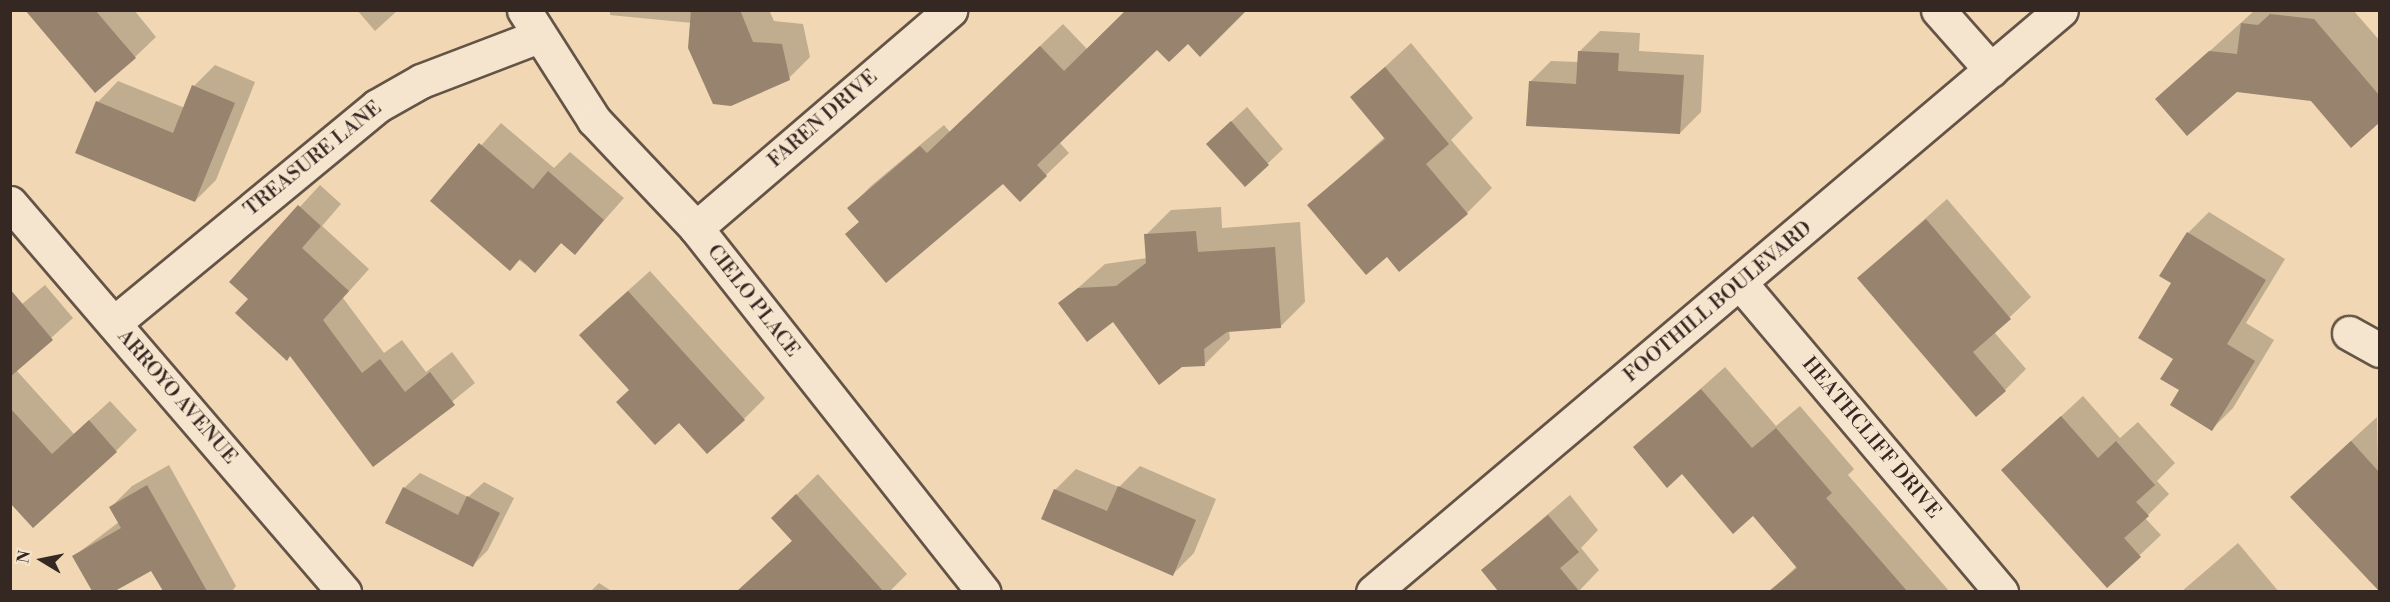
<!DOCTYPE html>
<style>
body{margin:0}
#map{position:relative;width:2390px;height:602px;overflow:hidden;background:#f1d7b3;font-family:"Libre Bodoni",serif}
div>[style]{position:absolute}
.shadow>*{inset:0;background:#0003}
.building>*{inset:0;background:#97836e}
.roads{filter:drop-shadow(2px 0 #645447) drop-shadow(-2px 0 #645447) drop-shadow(0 2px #645447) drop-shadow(0 -2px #645447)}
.minor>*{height:33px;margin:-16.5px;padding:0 16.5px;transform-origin:16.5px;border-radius:16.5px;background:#f6e5ce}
span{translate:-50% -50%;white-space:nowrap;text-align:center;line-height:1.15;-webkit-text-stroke:4.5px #f6e5ce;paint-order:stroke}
.street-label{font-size:20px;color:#352823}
.frame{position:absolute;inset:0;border:12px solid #352823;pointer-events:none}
.north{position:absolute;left:12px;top:530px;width:60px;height:60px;-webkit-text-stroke:4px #f6e5ce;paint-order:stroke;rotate:280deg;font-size:16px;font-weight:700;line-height:24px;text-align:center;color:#352823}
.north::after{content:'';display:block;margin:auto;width:21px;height:27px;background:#352823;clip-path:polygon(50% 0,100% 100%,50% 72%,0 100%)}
</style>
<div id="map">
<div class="shadow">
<i style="clip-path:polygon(27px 10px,134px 10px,156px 37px,135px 57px)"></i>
<i style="clip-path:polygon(357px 10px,398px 10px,375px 31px)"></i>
<i style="clip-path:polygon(610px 10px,769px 10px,774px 21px,803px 24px,810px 57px,789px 78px,692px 23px,610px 15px)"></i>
<i style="clip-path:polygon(2255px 10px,2353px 10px,2380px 41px,2380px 121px,2352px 146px,2312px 100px,2236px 91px,2157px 99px)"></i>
<i style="clip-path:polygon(1063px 24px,1087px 49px,1188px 42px,1157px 48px,1059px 142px,1069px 153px,1046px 175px,1003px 182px,847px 234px,860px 221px,849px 208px,872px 185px,944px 125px,950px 132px)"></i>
<i style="clip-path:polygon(1600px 31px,1640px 33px,1639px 51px,1704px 55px,1701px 112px,1680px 133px,1530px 82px,1551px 61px,1579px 62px,1579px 52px)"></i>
<i style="clip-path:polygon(1411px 43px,1473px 118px,1451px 140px,1492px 188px,1467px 213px,1387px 255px,1309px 205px,1385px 137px,1352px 97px)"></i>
<i style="clip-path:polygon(215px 65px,255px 82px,216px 180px,195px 201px,98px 102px,118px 81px,185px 108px,194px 86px)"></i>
<i style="clip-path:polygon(1247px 107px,1283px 149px,1245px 185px,1223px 129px)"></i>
<i style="clip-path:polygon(501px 123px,554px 168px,570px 152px,624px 198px,575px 253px,562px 242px,535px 271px,432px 201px)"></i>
<i style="clip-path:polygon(320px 185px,341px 204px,322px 226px,369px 269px,343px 298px,384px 353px,402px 340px,426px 372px,452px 352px,475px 383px,374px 465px,250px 299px,231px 282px)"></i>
<i style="clip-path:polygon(1947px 199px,2031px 297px,1994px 332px,2026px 369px,2005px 390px,1859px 278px)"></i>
<i style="clip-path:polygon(1221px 207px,1222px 228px,1300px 222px,1305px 302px,1280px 327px,1229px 331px,1230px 339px,1205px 364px,1113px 320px,1060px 304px,1105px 264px,1147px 258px,1146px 235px,1171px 210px)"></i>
<i style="clip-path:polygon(2209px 212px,2285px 259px,2246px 323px,2274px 340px,2233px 408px,2212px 429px,2181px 389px,2175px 358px,2173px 283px,2162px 276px,2188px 233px)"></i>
<i style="clip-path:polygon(650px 271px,765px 398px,744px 419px,680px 421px,602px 314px)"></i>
<i style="clip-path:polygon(45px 285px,73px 318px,16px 370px,74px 434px,110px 401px,137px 430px,116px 451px,10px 501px,10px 314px)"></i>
<i style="clip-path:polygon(1725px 367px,1776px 426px,1800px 406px,1854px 469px,1848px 475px,1950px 592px,1770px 592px,1797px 566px,1753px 514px,1635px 447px)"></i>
<i style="clip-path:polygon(2083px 396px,2120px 438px,2138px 422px,2175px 463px,2157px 481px,2169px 494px,2145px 518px,2161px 535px,2107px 586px,2003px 470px)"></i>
<i style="clip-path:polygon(2377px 417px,2380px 571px,2369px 581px,2317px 472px)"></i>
<i style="clip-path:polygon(169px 465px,236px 586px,231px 592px,164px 592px,152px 569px,112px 592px,94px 592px,74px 556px,119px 522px,111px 507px,132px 486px)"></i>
<i style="clip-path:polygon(1140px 466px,1216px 499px,1194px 553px,1173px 574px,1055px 490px,1076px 469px,1119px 487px)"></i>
<i style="clip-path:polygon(420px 473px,468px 497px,484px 482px,514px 498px,488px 550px,473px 565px,404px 488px)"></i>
<i style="clip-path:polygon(818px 474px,907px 574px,889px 592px,825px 587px,755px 592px,748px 583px,793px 540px,794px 497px)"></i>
<i style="clip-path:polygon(1570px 495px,1598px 530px,1581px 548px,1599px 570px,1578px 592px,1500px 592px,1483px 570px)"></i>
<i style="clip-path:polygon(2238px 543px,2279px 592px,2181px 592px)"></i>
<i style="clip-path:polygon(599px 583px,613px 592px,590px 592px)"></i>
</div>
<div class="building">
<i style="clip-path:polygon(25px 10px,95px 10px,136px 58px,95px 93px)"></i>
<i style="clip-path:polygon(691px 10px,740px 10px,753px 42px,782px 44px,790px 80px,731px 106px,713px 104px,688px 48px)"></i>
<i style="clip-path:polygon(1126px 10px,1247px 10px,1200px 57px,1188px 44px,1169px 62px,1157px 50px,1037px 165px,1047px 176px,1020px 202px,1003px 184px,886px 283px,845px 234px,859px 222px,847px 208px,920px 146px,927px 153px,1040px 46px,1064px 71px)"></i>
<i style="clip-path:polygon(2270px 14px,2314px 19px,2379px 95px,2379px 123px,2351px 148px,2311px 101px,2237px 92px,2187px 136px,2155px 99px,2209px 51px,2237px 54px,2241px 23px,2258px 25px)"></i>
<i style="clip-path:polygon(1578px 51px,1619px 53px,1618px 71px,1684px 75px,1680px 134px,1526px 126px,1529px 81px,1576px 84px)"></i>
<i style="clip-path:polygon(1385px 67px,1449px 144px,1426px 164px,1468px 214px,1399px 272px,1387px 257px,1366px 275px,1307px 205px,1385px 139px,1350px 97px)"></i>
<i style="clip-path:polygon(192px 85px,235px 103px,195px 202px,75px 153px,96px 101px,173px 133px)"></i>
<i style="clip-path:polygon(1231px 121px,1269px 165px,1245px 187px,1206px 144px)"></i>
<i style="clip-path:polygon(479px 143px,533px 189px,548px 171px,604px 220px,575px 255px,561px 243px,535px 273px,520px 259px,510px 271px,430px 201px)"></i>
<i style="clip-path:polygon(298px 205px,321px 226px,302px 248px,349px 291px,323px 320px,362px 373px,380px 359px,405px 392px,430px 372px,455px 405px,373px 467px,290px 356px,287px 361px,235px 313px,248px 299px,229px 282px)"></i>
<i style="clip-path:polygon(1926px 219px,2011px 319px,1973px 352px,2006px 391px,1976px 417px,1857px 278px)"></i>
<i style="clip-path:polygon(1196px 231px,1198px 252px,1275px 247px,1281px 328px,1227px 332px,1204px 349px,1205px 366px,1182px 367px,1159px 385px,1113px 322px,1087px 342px,1058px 303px,1078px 288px,1116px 286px,1146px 263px,1144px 234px)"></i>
<i style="clip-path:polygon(2187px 232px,2266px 280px,2227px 344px,2255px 361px,2212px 431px,2170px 405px,2179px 390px,2160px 379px,2173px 359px,2138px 338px,2171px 283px,2159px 276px)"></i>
<i style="clip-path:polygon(10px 289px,53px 340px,10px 377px)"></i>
<i style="clip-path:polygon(628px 291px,745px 420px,707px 454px,679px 423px,655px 445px,616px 402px,629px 390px,579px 335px)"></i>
<i style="clip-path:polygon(1701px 389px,1752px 448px,1776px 428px,1832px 493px,1826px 498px,1907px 591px,1769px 591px,1797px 568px,1753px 516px,1733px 534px,1682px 474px,1667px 488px,1633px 447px)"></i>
<i style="clip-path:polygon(10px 408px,52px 454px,89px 420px,117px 452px,33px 528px,10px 503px)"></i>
<i style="clip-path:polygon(2061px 416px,2098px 458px,2116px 441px,2155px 485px,2136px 502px,2149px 516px,2124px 538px,2141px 557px,2107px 588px,2001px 470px)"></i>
<i style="clip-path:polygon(2351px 441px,2379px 472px,2379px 591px,2290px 497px)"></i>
<i style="clip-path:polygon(147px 485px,207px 591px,163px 591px,151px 571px,115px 591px,92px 591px,72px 556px,121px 528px,109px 507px)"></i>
<i style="clip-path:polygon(1118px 486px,1196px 520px,1173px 576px,1041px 519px,1054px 489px,1107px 511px)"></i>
<i style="clip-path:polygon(403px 487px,458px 515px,467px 496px,500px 513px,473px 567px,385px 523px)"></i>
<i style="clip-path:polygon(796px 494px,883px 591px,737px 591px,792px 541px,771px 518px)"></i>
<i style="clip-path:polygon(1548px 515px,1579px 552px,1560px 568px,1579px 591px,1498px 591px,1481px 570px)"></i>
</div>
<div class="roads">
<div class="minor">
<i style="left:524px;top:10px;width:130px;rotate:57.5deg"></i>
<i style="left:594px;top:120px;width:149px;rotate:46.6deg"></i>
<i style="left:696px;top:228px;width:464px;rotate:51.7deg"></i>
<i style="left:1938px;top:10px;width:80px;rotate:48.5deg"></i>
<i style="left:10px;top:203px;width:513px;rotate:49.35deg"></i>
<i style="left:696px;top:228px;width:335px;rotate:-40.6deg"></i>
<i style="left:1741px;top:284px;width:403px;rotate:49.8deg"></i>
<i style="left:114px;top:323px;width:341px;rotate:-39.5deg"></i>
<i style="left:377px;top:106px;width:51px;rotate:-29.6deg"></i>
<i style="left:421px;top:81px;width:123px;rotate:-20.9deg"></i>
<i style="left:2349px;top:333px;width:35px;rotate:29deg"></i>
<i style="left:1373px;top:592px;width:901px;rotate:-40.23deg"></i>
</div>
</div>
<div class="street-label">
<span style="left:823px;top:119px;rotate:-41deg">FAREN DRIVE</span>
<span style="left:313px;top:159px;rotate:-39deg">TREASURE LANE</span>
<span style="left:753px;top:301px;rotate:52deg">CIELO PLACE</span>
<span style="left:1718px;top:302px;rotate:-40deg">FOOTHILL BOULEVARD</span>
<span style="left:177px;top:397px;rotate:49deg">ARROYO AVENUE</span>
<span style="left:1871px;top:438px;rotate:50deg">HEATHCLIFF DRIVE</span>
</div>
<div class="frame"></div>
<div class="north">N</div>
</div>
